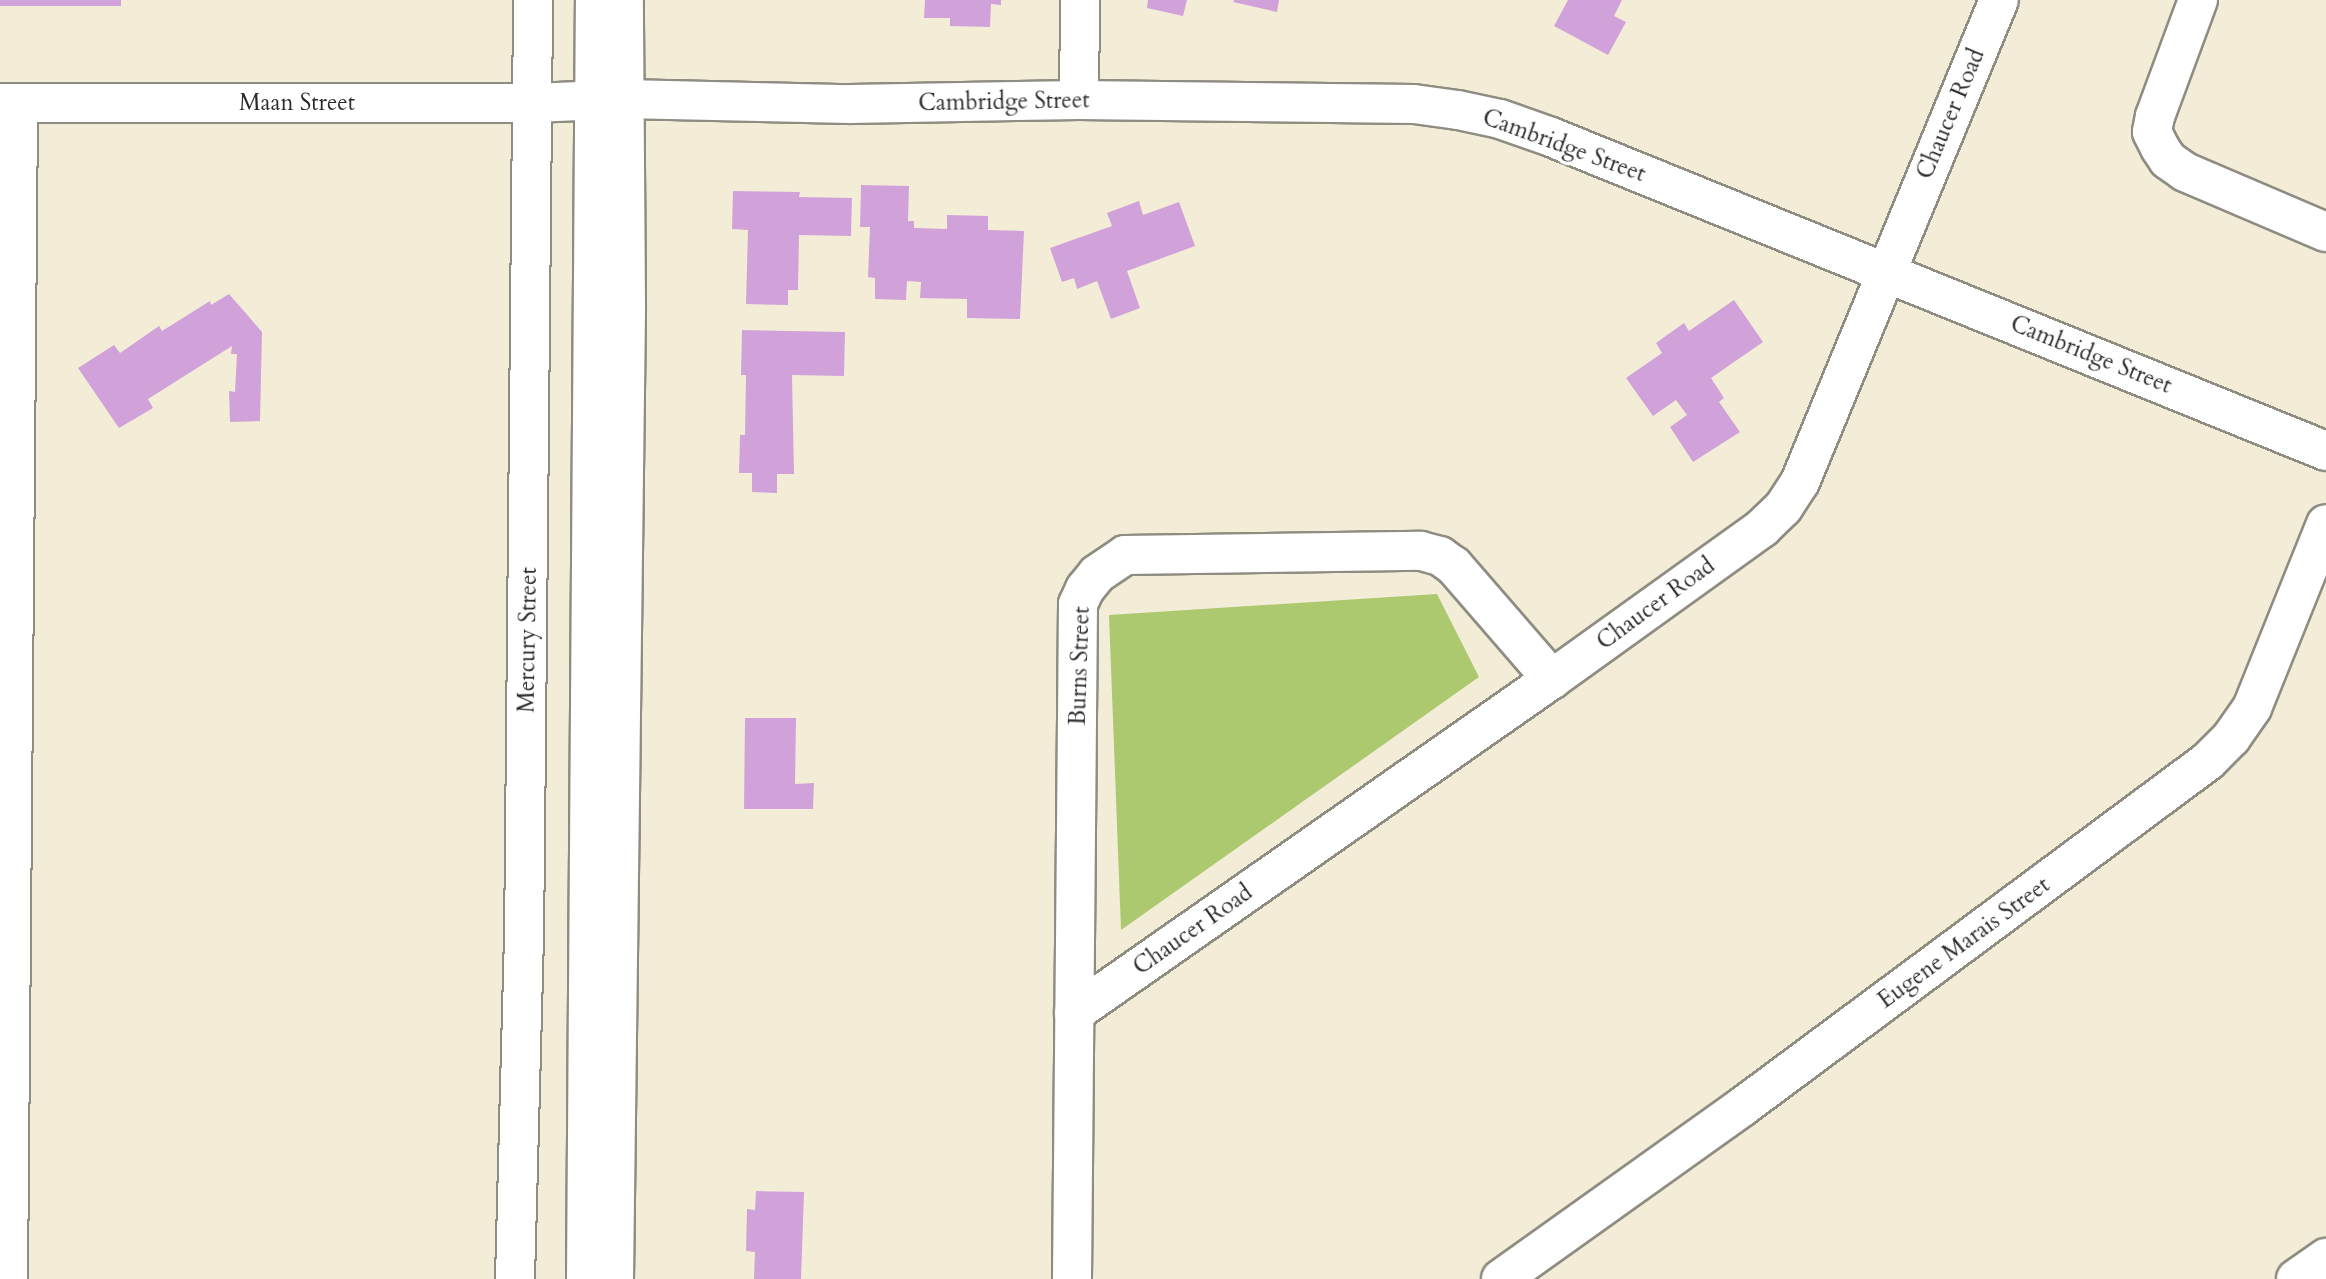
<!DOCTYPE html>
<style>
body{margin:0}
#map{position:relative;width:2326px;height:1279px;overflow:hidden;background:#f3edd8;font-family:Cardo,serif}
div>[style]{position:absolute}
.green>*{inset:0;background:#acc970}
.building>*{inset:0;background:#d0a2d9}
.roads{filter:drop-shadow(2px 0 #8f8c82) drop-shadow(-2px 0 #8f8c82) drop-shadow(0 2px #8f8c82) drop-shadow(0 -2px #8f8c82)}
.street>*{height:38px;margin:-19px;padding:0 19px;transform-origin:19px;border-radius:19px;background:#fff}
.secondary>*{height:38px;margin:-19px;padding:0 19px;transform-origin:19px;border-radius:19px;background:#fff}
span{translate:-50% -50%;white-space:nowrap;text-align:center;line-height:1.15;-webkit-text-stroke:7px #fff;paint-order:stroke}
.street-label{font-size:23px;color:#2b2b2b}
</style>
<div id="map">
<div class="green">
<i style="clip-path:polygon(1437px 594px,1479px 677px,1121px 930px,1109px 615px)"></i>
</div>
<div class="building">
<i style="clip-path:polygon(0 0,121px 0,121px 6px,0 6px)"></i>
<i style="clip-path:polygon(925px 0,1001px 0,1001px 5px,991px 4px,990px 27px,950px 26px,950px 18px,924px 18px)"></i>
<i style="clip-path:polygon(1148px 0,1187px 0,1183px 16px,1147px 8px)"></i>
<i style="clip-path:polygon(1234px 0,1279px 0,1277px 12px,1233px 2px)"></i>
<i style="clip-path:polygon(1568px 0,1622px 0,1614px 16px,1626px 22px,1608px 55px,1554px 26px)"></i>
<i style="clip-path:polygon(861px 185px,909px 186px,908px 221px,914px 221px,914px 228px,947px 229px,947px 215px,988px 216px,988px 230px,1024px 231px,1020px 319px,967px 318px,967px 299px,920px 298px,921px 282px,907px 281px,906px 300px,875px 299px,875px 278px,868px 277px,870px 227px,860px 227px)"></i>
<i style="clip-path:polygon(733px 191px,800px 192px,799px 197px,852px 198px,851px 236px,799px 235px,798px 290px,788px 290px,788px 305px,746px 304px,748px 230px,732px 229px)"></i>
<i style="clip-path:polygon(1139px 201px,1143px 215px,1179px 202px,1195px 246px,1127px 271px,1140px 308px,1111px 319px,1097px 281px,1077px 289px,1074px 278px,1062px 282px,1050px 248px,1112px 226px,1107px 213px)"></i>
<i style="clip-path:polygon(229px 294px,262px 332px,260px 421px,230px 422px,229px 391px,235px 392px,237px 354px,231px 354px,232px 346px,148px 399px,153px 408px,119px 428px,78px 368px,114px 345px,120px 353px,159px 326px,162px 331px,210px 301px,211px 305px)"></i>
<i style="clip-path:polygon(1734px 300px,1763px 342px,1711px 378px,1724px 398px,1719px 402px,1740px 432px,1693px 462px,1670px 427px,1687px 415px,1676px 400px,1653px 416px,1626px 378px,1662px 353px,1656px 343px,1684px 323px,1689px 331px)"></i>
<i style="clip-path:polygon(742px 330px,845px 332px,844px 376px,792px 375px,794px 474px,777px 474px,777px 493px,752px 492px,752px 473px,739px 473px,740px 435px,745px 435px,746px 375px,741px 375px)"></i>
<i style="clip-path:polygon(745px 718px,796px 718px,795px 784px,814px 783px,813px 809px,744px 809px)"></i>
<i style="clip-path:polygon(756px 1191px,804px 1192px,801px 1279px,754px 1279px,755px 1252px,746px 1251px,747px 1209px,755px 1210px)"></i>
</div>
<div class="roads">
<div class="street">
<i style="left:2198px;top:0;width:124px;rotate:110.3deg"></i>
<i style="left:2155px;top:116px;width:16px;rotate:101deg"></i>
<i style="left:2152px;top:132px;width:18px;rotate:63deg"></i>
<i style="left:2160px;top:148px;width:14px;rotate:56deg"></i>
<i style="left:2168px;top:160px;width:21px;rotate:35deg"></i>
<i style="left:2185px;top:172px;width:153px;rotate:23.1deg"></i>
<i style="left:1079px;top:100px;width:100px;rotate:-89.4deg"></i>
<i style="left:0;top:103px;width:534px"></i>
<i style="left:534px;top:103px;width:90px;rotate:-2.5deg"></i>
<i style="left:624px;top:99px;width:226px;rotate:1.3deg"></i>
<i style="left:850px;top:104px;width:229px;rotate:-1deg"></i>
<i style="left:1079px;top:100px;width:335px;rotate:0.7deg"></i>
<i style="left:1414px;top:104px;width:44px;rotate:7.8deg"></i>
<i style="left:1458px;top:110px;width:43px;rotate:12.1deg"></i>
<i style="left:1500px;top:119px;width:54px;rotate:19.4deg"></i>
<i style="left:1551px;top:137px;width:836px;rotate:22.06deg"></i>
<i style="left:1074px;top:1013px;width:583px;rotate:-34.94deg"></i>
<i style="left:1552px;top:679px;width:259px;rotate:-35.7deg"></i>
<i style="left:1762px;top:528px;width:29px;rotate:-44deg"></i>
<i style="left:1783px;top:508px;width:31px;rotate:-57deg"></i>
<i style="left:1800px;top:482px;width:521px;rotate:-67.57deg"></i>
<i style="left:8px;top:1279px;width:1175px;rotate:-89.51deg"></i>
<i style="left:515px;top:1279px;width:335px;rotate:-88.5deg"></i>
<i style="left:524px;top:944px;width:944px;rotate:-89.45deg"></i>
<i style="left:1072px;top:1279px;width:675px;rotate:-89.49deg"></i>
<i style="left:1078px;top:604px;width:17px;rotate:-65deg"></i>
<i style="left:1085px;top:589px;width:19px;rotate:-51deg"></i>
<i style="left:1097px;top:574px;width:34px;rotate:-34deg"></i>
<i style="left:1125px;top:555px;width:296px;rotate:-0.8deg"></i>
<i style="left:1421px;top:551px;width:20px;rotate:15deg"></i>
<i style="left:1440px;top:556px;width:17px;rotate:36deg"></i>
<i style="left:1454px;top:566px;width:150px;rotate:49.1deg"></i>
<i style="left:1501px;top:1279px;width:296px;rotate:-35.5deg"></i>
<i style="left:1742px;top:1107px;width:580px;rotate:-36.59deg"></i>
<i style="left:2208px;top:761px;width:33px;rotate:-45deg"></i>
<i style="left:2231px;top:738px;width:37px;rotate:-55deg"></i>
<i style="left:2252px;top:708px;width:198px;rotate:-68.1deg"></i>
<i style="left:2296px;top:1279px;width:37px;rotate:-35deg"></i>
</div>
<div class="secondary">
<i style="left:586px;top:1279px;width:1279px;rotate:-89.6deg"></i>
<i style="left:614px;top:1279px;width:972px;rotate:-89.29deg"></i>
<i style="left:626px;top:307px;width:307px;rotate:-90.4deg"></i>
</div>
</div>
<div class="street-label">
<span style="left:1004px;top:102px;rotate:-1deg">Cambridge Street</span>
<span style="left:297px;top:103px">Maan Street</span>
<span style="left:1951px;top:114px;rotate:-67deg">Chaucer Road</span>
<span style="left:1564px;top:146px;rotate:20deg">Cambridge Street</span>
<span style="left:2091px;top:355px;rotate:22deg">Cambridge Street</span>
<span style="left:1656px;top:604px;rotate:-36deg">Chaucer Road</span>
<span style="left:528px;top:640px;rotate:-89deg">Mercury Street</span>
<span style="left:1080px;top:666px;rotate:-88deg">Burns Street</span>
<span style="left:1193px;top:930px;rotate:-35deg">Chaucer Road</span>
<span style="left:1964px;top:943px;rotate:-36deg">Eugene Marais Street</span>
</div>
</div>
